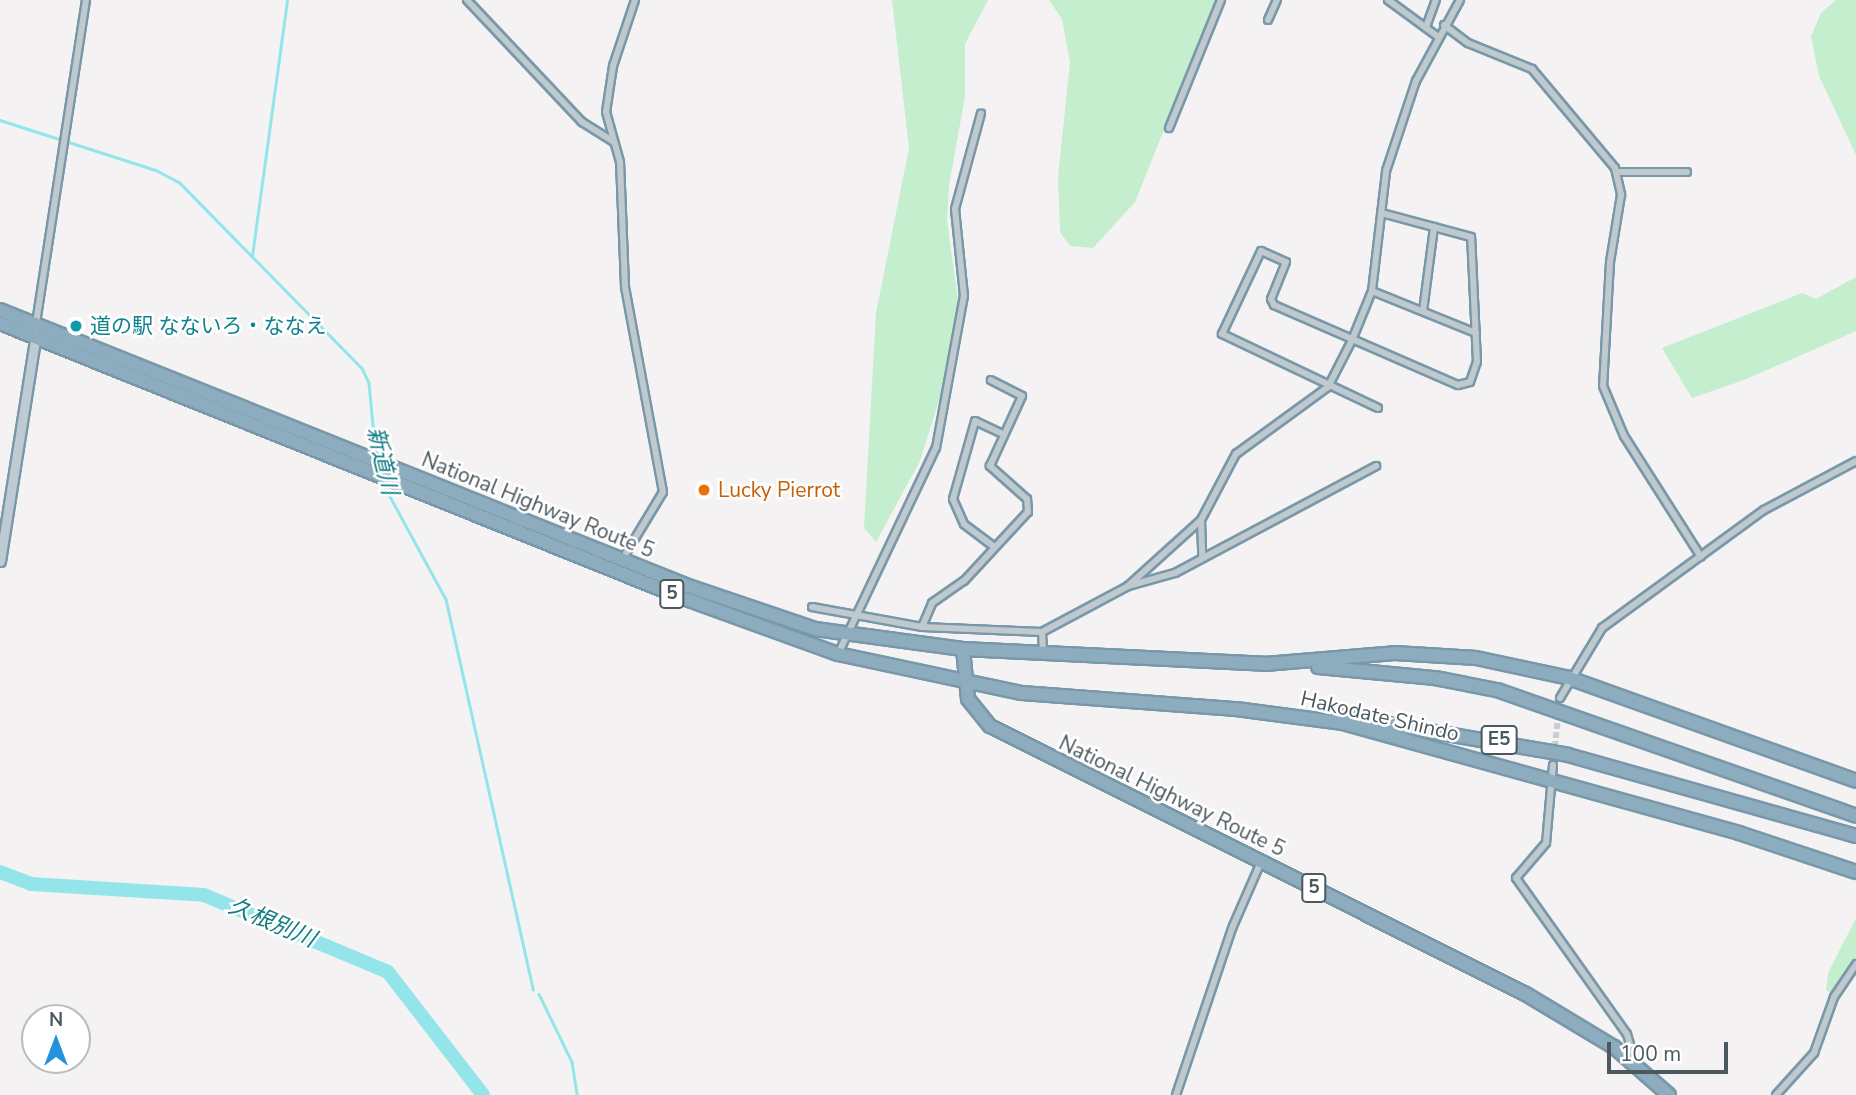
<!DOCTYPE html>
<meta charset="utf-8">
<style>
body{margin:0}
#map{position:relative;width:1856px;height:1095px;overflow:hidden;background:#f4f2f3;font-family:"Nunito Sans","Noto Sans JP",sans-serif}
div>[style]{position:absolute}
.green>*{inset:0;background:#c4eece}
.stream>*{height:2.5px;margin:-1.25px;padding:0 1.25px;transform-origin:1.25px;border-radius:1.25px;background:#94e5e9}
.river>*{height:14px;margin:-7px;padding:0 7px;transform-origin:7px;border-radius:7px;background:#94e5e9}
.street-tunnel>*{height:6px;margin-top:-3px;transform-origin:0;background:repeating-linear-gradient(90deg,#caccce 0 6px,transparent 0 9px)}
.roads{filter:drop-shadow(2px 0 #7898aa) drop-shadow(-2px 0 #7898aa) drop-shadow(0 2px #7898aa) drop-shadow(0 -2px #7898aa)}
.street>*{height:6px;margin:-3px;padding:0 3px;transform-origin:3px;border-radius:3px;background:#bfc9ce}
.secondary>*{height:9px;margin:-4.5px;padding:0 4.5px;transform-origin:4.5px;border-radius:4.5px;background:#bfcbd2}
.highway>*{height:12px;margin:-6px;padding:0 6px;transform-origin:6px;border-radius:6px;background:#8dacbe}
.dots>*{width:19px;height:19px;translate:-50% -50%;box-sizing:border-box;border:4px solid #fff;border-radius:50%}
span{translate:-50% -50%;white-space:nowrap;text-align:center;line-height:1.15;-webkit-text-stroke:5px #fff;paint-order:stroke}
.shield-label span{padding:2px 5px;background:#fff;border:2px solid;border-radius:5px;-webkit-text-stroke-width:0}
.shield-label{font-size:19px;color:#4b595f;font-weight:700}
.culture-label{font-size:21px;color:#0d838f}
.left{translate:0 -50%;text-align:left}
.food-label{font-size:21px;color:#c56008}
.street-label{font-size:21px;color:#4b595f}
.water-label{font-size:23px;color:#137d83;font-style:italic}
.north{position:absolute;left:21px;top:1004px;width:70px;height:70px;box-sizing:border-box;background:#fff;border:2px solid #b7bdbf;border-radius:50%;rotate:0deg;font-size:19px;font-weight:700;line-height:28px;text-align:center;color:#4b595f}
.north::after{content:'';display:block;margin:auto;width:24px;height:32px;background:#2492dd;clip-path:polygon(50% 0,100% 100%,50% 72%,0 100%)}
.scale{position:absolute;left:1607px;top:1042px;width:121px;height:32px;box-sizing:border-box;border:4px solid #4b595f;border-top:0;padding-left:9px;font-size:21px;line-height:24px;white-space:nowrap;color:#4b595f;-webkit-text-stroke:5px #fff;paint-order:stroke}
</style>
<div id="map">
<div class="green">
<i style="clip-path:polygon(892px 0,988px 0,965px 44px,965px 96px,949px 186px,947px 220px,959px 307px,955px 350px,920px 461px,876px 542px,864px 528px,876px 313px,909px 148px)"></i>
<i style="clip-path:polygon(1049px 0,1216px 0,1135px 202px,1093px 248px,1070px 246px,1060px 232px,1058px 177px,1070px 62px,1062px 19px)"></i>
<i style="clip-path:polygon(1836px 0,1856px 0,1856px 155px,1819px 76px,1811px 36px,1821px 13px)"></i>
<i style="clip-path:polygon(1856px 277px,1856px 331px,1744px 380px,1692px 398px,1662px 348px,1802px 293px,1816px 299px)"></i>
<i style="clip-path:polygon(1856px 918px,1856px 961px,1831px 993px,1826px 990px,1828px 973px)"></i>
</div>
<div class="stream">
<i style="left:0;top:120px;width:164px;rotate:17.8deg"></i>
<i style="left:156px;top:170px;width:27px;rotate:28deg"></i>
<i style="left:180px;top:183px;width:260px;rotate:45.5deg"></i>
<i style="left:362px;top:368px;width:17px;rotate:65deg"></i>
<i style="left:369px;top:383px;width:74px;rotate:84.6deg"></i>
<i style="left:252px;top:256px;width:258px;rotate:-82.2deg"></i>
<i style="left:381px;top:480px;width:136px;rotate:61.4deg"></i>
<i style="left:446px;top:599px;width:400px;rotate:77.4deg"></i>
<i style="left:539px;top:994px;width:76px;rotate:64.1deg"></i>
<i style="left:572px;top:1062px;width:33px;rotate:81deg"></i>
</div>
<div class="river">
<i style="left:0;top:872px;width:33px;rotate:21deg"></i>
<i style="left:31px;top:884px;width:173px;rotate:3.6deg"></i>
<i style="left:204px;top:895px;width:199px;rotate:22.7deg"></i>
<i style="left:388px;top:972px;width:155px;rotate:52.3deg"></i>
</div>
<div class="street-tunnel">
<i style="left:1553px;top:765px;width:67px;rotate:-84deg"></i>
</div>
<div class="roads">
<div class="street">
<i style="left:467px;top:0;width:168px;rotate:46.7deg"></i>
<i style="left:582px;top:122px;width:38px;rotate:32deg"></i>
<i style="left:1388px;top:0;width:61px;rotate:36.3deg"></i>
<i style="left:1268px;top:20px;width:22px;rotate:-66deg"></i>
<i style="left:1444px;top:25px;width:30px;rotate:37deg"></i>
<i style="left:1468px;top:43px;width:69px;rotate:22.1deg"></i>
<i style="left:1532px;top:69px;width:129px;rotate:50deg"></i>
<i style="left:1615px;top:168px;width:28px;rotate:77deg"></i>
<i style="left:1621px;top:195px;width:68px;rotate:99.3deg"></i>
<i style="left:1610px;top:262px;width:124px;rotate:93.2deg"></i>
<i style="left:1603px;top:386px;width:54px;rotate:67.2deg"></i>
<i style="left:1624px;top:436px;width:143px;rotate:57.5deg"></i>
<i style="left:1426px;top:27px;width:29px;rotate:-70deg"></i>
<i style="left:1169px;top:128px;width:138px;rotate:-67.9deg"></i>
<i style="left:1616px;top:172px;width:71px"></i>
<i style="left:1372px;top:291px;width:112px;rotate:22deg"></i>
<i style="left:1423px;top:311px;width:85px;rotate:-82.5deg"></i>
<i style="left:36px;top:323px;width:327px;rotate:-81.2deg"></i>
<i style="left:1378px;top:408px;width:173px;rotate:-154.6deg"></i>
<i style="left:1222px;top:334px;width:92px;rotate:-64.8deg"></i>
<i style="left:1261px;top:251px;width:27px;rotate:24deg"></i>
<i style="left:1286px;top:262px;width:40px;rotate:112deg"></i>
<i style="left:1271px;top:299px;width:7px;rotate:63deg"></i>
<i style="left:1274px;top:305px;width:201px;rotate:23.5deg"></i>
<i style="left:1458px;top:385px;width:12px;rotate:-14deg"></i>
<i style="left:1470px;top:382px;width:21px;rotate:-71deg"></i>
<i style="left:1477px;top:362px;width:125px;rotate:-92.7deg"></i>
<i style="left:1471px;top:237px;width:92px;rotate:-164.9deg"></i>
<i style="left:1201px;top:520px;width:38px;rotate:88deg"></i>
<i style="left:993px;top:546px;width:36px;rotate:-143deg"></i>
<i style="left:964px;top:524px;width:27px;rotate:-114deg"></i>
<i style="left:953px;top:499px;width:81px;rotate:-74.2deg"></i>
<i style="left:975px;top:421px;width:31px;rotate:25deg"></i>
<i style="left:622px;top:560px;width:79px;rotate:-58.9deg"></i>
<i style="left:663px;top:492px;width:209px;rotate:-100.5deg"></i>
<i style="left:625px;top:286px;width:124px;rotate:-92.3deg"></i>
<i style="left:620px;top:162px;width:52px;rotate:-105.6deg"></i>
<i style="left:606px;top:112px;width:47px;rotate:-81.3deg"></i>
<i style="left:613px;top:66px;width:70px;rotate:-71.6deg"></i>
<i style="left:1128px;top:586px;width:49px;rotate:-15.5deg"></i>
<i style="left:1175px;top:573px;width:228px;rotate:-28deg"></i>
<i style="left:812px;top:607px;width:112px;rotate:10.3deg"></i>
<i style="left:922px;top:627px;width:120px;rotate:2.4deg"></i>
<i style="left:1042px;top:632px;width:98px;rotate:-28.1deg"></i>
<i style="left:1128px;top:586px;width:98px;rotate:-42.1deg"></i>
<i style="left:1201px;top:520px;width:75px;rotate:-62.1deg"></i>
<i style="left:1236px;top:454px;width:114px;rotate:-36.1deg"></i>
<i style="left:1328px;top:387px;width:53px;rotate:-62.9deg"></i>
<i style="left:1352px;top:340px;width:53px;rotate:-67.8deg"></i>
<i style="left:1372px;top:291px;width:121px;rotate:-83.3deg"></i>
<i style="left:1386px;top:171px;width:95px;rotate:-71.6deg"></i>
<i style="left:1416px;top:81px;width:92px;rotate:-61.5deg"></i>
<i style="left:922px;top:627px;width:26px;rotate:-67deg"></i>
<i style="left:932px;top:603px;width:39px;rotate:-35deg"></i>
<i style="left:964px;top:581px;width:94px;rotate:-47.2deg"></i>
<i style="left:1028px;top:512px;width:13px;rotate:-94deg"></i>
<i style="left:1027px;top:499px;width:50px;rotate:-138.3deg"></i>
<i style="left:990px;top:466px;width:77px;rotate:-65.4deg"></i>
<i style="left:1022px;top:396px;width:35px;rotate:-153deg"></i>
<i style="left:1042px;top:632px;width:21px;rotate:87deg"></i>
<i style="left:838px;top:654px;width:228px;rotate:-64.6deg"></i>
<i style="left:936px;top:448px;width:155px;rotate:-79.6deg"></i>
<i style="left:964px;top:296px;width:87px;rotate:-95.9deg"></i>
<i style="left:955px;top:209px;width:99px;rotate:-74.8deg"></i>
<i style="left:1560px;top:698px;width:82px;rotate:-59deg"></i>
<i style="left:1602px;top:628px;width:200px;rotate:-36.1deg"></i>
<i style="left:1764px;top:510px;width:104px;rotate:-28deg"></i>
<i style="left:1553px;top:765px;width:78px;rotate:95.1deg"></i>
<i style="left:1546px;top:843px;width:46px;rotate:130.6deg"></i>
<i style="left:1516px;top:878px;width:191px;rotate:54.6deg"></i>
<i style="left:1627px;top:1034px;width:15px;rotate:74deg"></i>
<i style="left:1631px;top:1048px;width:9px;rotate:122deg"></i>
<i style="left:1176px;top:1095px;width:178px;rotate:-71.4deg"></i>
<i style="left:1233px;top:926px;width:70px;rotate:-66.4deg"></i>
<i style="left:1776px;top:1095px;width:57px;rotate:-47.9deg"></i>
<i style="left:1814px;top:1053px;width:59px;rotate:-70.3deg"></i>
<i style="left:1834px;top:997px;width:40px;rotate:-56deg"></i>
</div>
<div class="secondary">
<i style="left:0;top:561px;width:230px;rotate:-81deg"></i>
</div>
<div class="highway">
<i style="left:0;top:310px;width:741px;rotate:21.86deg"></i>
<i style="left:688px;top:586px;width:134px;rotate:18.7deg"></i>
<i style="left:815px;top:629px;width:149px;rotate:7.7deg"></i>
<i style="left:963px;top:649px;width:302px;rotate:2.8deg"></i>
<i style="left:1265px;top:664px;width:130px;rotate:-4.8deg"></i>
<i style="left:1395px;top:653px;width:81px;rotate:3.5deg"></i>
<i style="left:1476px;top:658px;width:95px;rotate:12.1deg"></i>
<i style="left:1569px;top:678px;width:305px;rotate:19.7deg"></i>
<i style="left:0;top:323px;width:736px;rotate:21.93deg"></i>
<i style="left:683px;top:598px;width:165px;rotate:19.9deg"></i>
<i style="left:838px;top:654px;width:188px;rotate:12deg"></i>
<i style="left:1022px;top:693px;width:215px;rotate:4.3deg"></i>
<i style="left:1236px;top:709px;width:108px;rotate:7.5deg"></i>
<i style="left:1343px;top:723px;width:411px;rotate:15.5deg"></i>
<i style="left:1739px;top:833px;width:123px;rotate:18.4deg"></i>
<i style="left:963px;top:649px;width:50px;rotate:84.3deg"></i>
<i style="left:968px;top:699px;width:35px;rotate:51deg"></i>
<i style="left:990px;top:726px;width:597px;rotate:26.57deg"></i>
<i style="left:1524px;top:993px;width:105px;rotate:31deg"></i>
<i style="left:1614px;top:1047px;width:73px;rotate:41.1deg"></i>
<i style="left:1318px;top:667px;width:118px;rotate:5.4deg"></i>
<i style="left:1435px;top:678px;width:63px;rotate:11deg"></i>
<i style="left:1497px;top:690px;width:380px;rotate:19.3deg"></i>
<i style="left:1341px;top:716px;width:230px;rotate:9.7deg"></i>
<i style="left:1568px;top:755px;width:299px;rotate:15.7deg"></i>
</div>
</div>
<div class="dots">
<i style="left:76px;top:326px;background:#0f9aa8"></i>
<i style="left:704px;top:490px;background:#e8710a"></i>
</div>
<div class="shield-label">
<span style="left:672px;top:594px">5</span>
<span style="left:1499px;top:740px">E5</span>
<span style="left:1314px;top:888px">5</span>
</div>
<div class="culture-label">
<span class="left" style="left:90px;top:326px">道の駅 なないろ・ななえ</span>
</div>
<div class="food-label">
<span class="left" style="left:718px;top:490px">Lucky Pierrot</span>
</div>
<div class="street-label">
<span style="left:538px;top:505px;rotate:22deg">National Highway Route 5</span>
<span style="left:1380px;top:716px;rotate:13deg">Hakodate Shindo</span>
<span style="left:1172px;top:796px;rotate:26deg">National Highway Route 5</span>
</div>
<div class="water-label">
<span style="left:382px;top:461px;rotate:77deg">新道川</span>
<span style="left:272px;top:923px;rotate:23deg">久根別川</span>
</div>
<div class="north">N</div>
<div class="scale">100 m</div>
</div>
